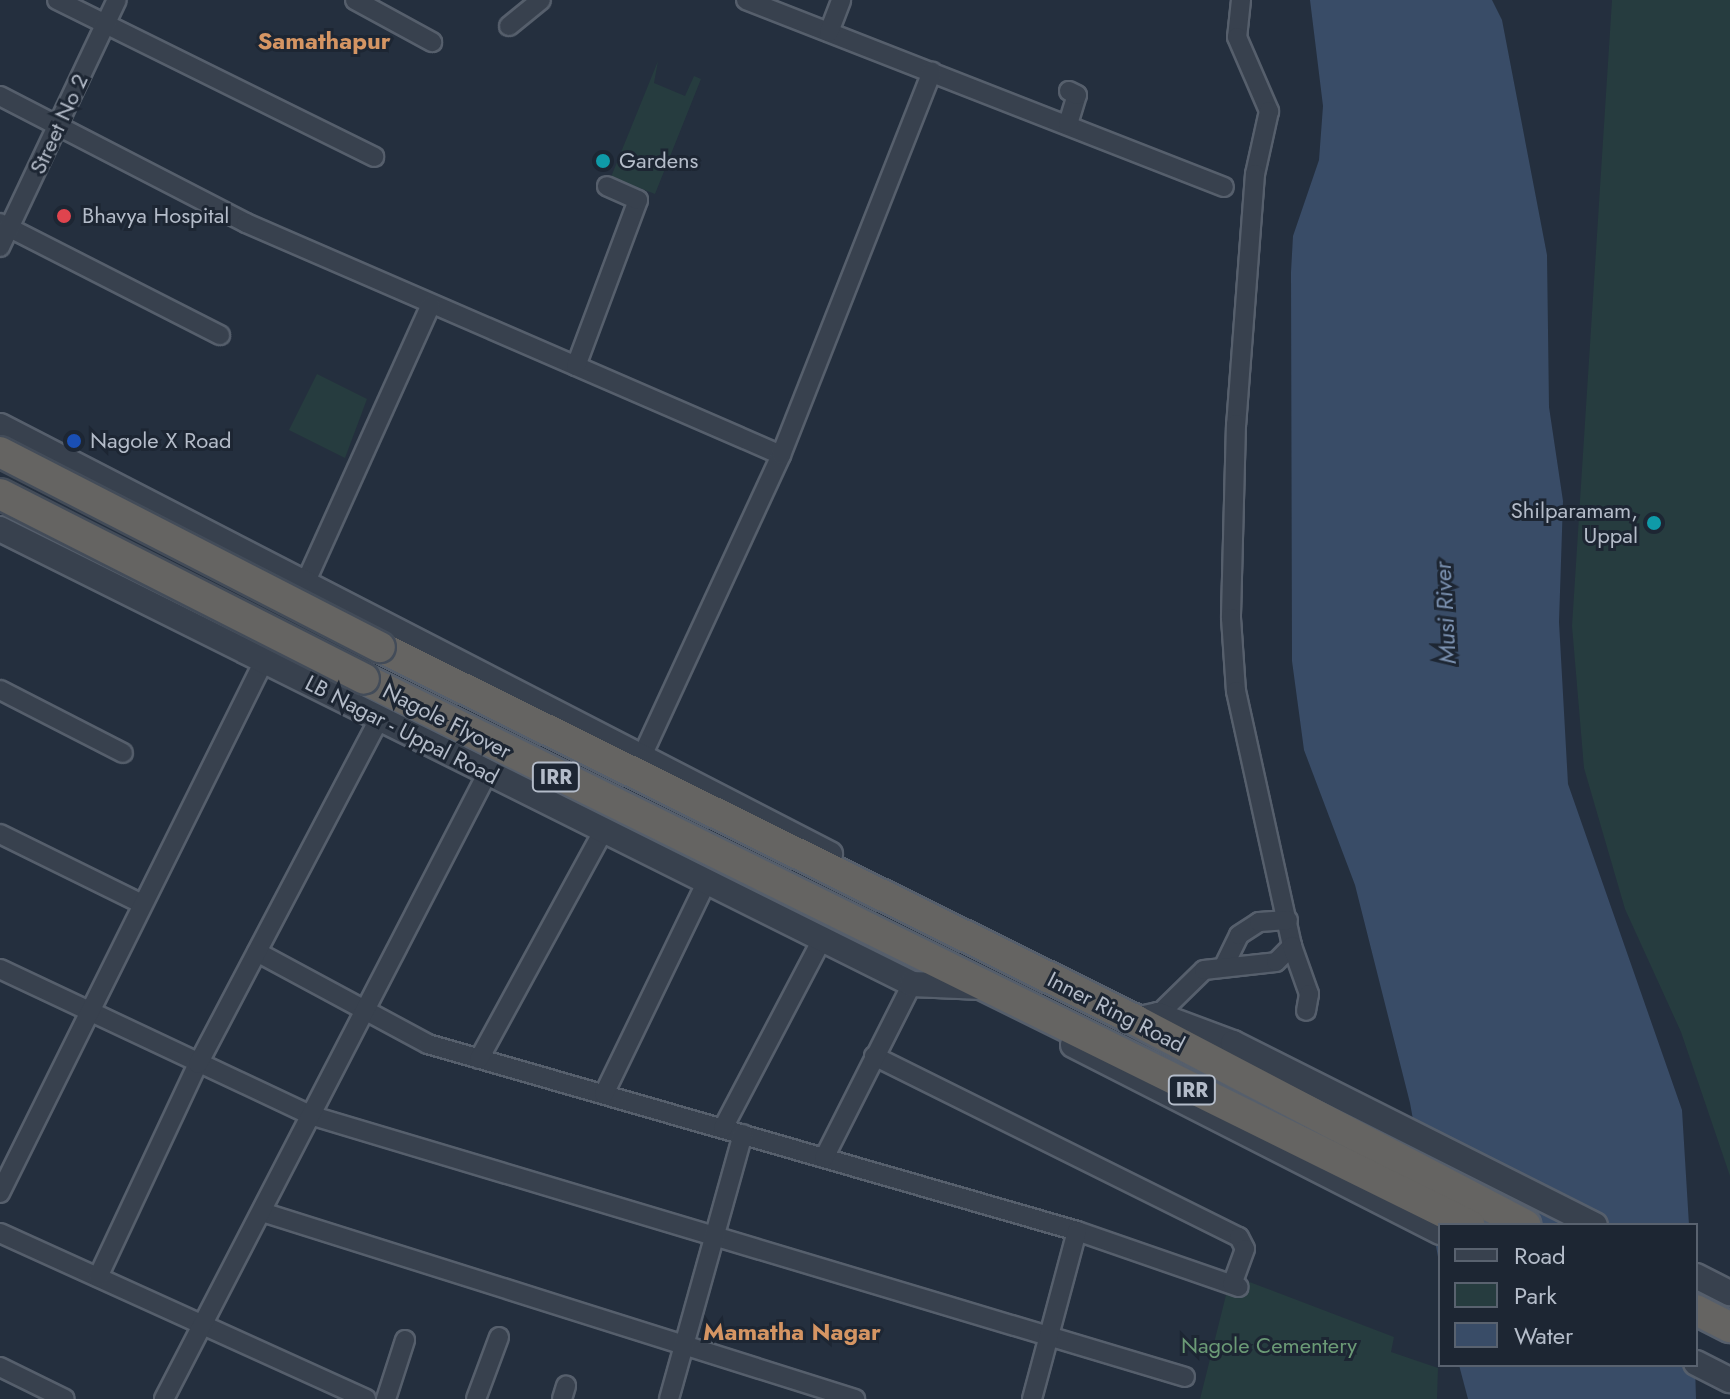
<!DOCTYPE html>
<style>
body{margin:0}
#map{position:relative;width:1730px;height:1399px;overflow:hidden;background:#242f3e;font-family:Jost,sans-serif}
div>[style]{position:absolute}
.green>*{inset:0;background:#263c3f}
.water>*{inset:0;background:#394c67}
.roads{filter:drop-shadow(2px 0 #565f6c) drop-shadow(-2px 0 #565f6c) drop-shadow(0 2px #565f6c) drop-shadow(0 -2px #565f6c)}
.minor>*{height:18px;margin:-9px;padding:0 9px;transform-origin:9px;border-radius:9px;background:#38414e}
.tertiary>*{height:24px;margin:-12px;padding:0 12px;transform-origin:12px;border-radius:12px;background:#38414e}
.trunk>*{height:30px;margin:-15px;padding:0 15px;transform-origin:15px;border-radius:15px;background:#656462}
.bridges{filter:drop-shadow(2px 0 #434c59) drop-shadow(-2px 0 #434c59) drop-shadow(0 2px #434c59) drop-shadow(0 -2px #434c59)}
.trunk-bridge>*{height:30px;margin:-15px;padding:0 15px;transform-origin:15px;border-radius:15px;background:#656462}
.dots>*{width:22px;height:22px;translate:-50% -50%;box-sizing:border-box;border:4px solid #1d2633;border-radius:50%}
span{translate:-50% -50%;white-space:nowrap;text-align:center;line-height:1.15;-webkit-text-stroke:6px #1d2633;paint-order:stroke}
.shield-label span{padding:2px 6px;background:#1d2633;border:2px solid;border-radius:6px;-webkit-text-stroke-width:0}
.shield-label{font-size:20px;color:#b4bcc9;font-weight:700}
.street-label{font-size:22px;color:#b4bcc9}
.poi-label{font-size:22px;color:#b4bcc9}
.left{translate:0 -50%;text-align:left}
.right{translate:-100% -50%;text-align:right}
.park-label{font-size:22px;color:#6b9a76}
.neighbourhood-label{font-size:24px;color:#d59563;font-weight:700}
.water-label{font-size:24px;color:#7c92b1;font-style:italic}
.legend{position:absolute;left:1438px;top:1223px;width:260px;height:144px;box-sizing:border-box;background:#1d2633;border:2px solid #59626f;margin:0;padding:10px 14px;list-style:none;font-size:24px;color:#b4bcc9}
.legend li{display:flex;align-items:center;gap:16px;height:40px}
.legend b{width:40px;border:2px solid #59626f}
</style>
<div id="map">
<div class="green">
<i style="clip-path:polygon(1612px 0,1730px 0,1730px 1176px,1681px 1032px,1625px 909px,1584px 768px,1572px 626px)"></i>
<i style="clip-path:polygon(658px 61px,654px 83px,685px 96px,694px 76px,701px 79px,655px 194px,611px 177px)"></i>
<i style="clip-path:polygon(317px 374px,367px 399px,345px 458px,289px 430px)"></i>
<i style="clip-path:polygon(1231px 1275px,1394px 1337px,1391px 1352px,1438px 1368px,1437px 1399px,1200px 1399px)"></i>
</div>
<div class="water">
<i style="clip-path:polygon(1310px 0,1492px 0,1502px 20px,1547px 255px,1549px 407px,1563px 501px,1559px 622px,1568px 784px,1682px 1110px,1689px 1225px,1440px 1225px,1440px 1268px,1410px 1103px,1355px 885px,1304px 750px,1292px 661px,1291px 272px,1293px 236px,1319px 160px,1323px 106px)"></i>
<i style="clip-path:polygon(1459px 1365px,1695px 1365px,1696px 1399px,1468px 1399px)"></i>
</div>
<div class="roads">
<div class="minor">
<i style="left:57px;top:0;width:354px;rotate:26.3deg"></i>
<i style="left:355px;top:0;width:88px;rotate:28.6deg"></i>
<i style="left:746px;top:0;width:513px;rotate:21.37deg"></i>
<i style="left:1241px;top:0;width:37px;rotate:96deg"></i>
<i style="left:1237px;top:37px;width:81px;rotate:66.6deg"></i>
<i style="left:1269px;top:111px;width:65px;rotate:102.5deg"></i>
<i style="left:1255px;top:174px;width:251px;rotate:94.3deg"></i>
<i style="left:1236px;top:424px;width:194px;rotate:91.5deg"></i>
<i style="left:1231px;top:618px;width:73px;rotate:86.1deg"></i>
<i style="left:1236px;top:691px;width:261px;rotate:77.6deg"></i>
<i style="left:509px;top:26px;width:41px;rotate:-39.1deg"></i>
<i style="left:829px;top:32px;width:34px;rotate:-69deg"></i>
<i style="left:0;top:96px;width:277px;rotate:27.3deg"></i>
<i style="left:246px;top:223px;width:583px;rotate:23.44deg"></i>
<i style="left:1068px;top:124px;width:30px;rotate:-73deg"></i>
<i style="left:1077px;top:95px;width:9px;rotate:-153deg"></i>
<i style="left:0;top:223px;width:247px;rotate:27deg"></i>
<i style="left:0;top:247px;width:273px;rotate:-64.7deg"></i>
<i style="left:576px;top:366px;width:177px;rotate:-69.5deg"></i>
<i style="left:638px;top:200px;width:34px;rotate:-156deg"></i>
<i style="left:307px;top:579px;width:301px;rotate:-65.7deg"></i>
<i style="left:0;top:690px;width:138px;rotate:27.1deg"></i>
<i style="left:642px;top:756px;width:332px;rotate:-65.2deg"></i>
<i style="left:781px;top:455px;width:412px;rotate:-68.5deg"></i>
<i style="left:0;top:834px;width:158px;rotate:26.2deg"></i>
<i style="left:257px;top:952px;width:194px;rotate:28.3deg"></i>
<i style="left:428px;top:1044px;width:675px;rotate:16.07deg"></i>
<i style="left:1077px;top:1231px;width:171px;rotate:19.1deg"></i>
<i style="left:1224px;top:966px;width:34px;rotate:-64deg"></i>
<i style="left:1239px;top:935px;width:24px;rotate:-33deg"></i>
<i style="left:1259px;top:922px;width:29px;rotate:-4deg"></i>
<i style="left:0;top:969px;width:346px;rotate:25.2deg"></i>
<i style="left:313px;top:1116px;width:910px;rotate:16.66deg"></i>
<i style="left:1158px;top:1015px;width:64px;rotate:-44.4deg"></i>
<i style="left:1204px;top:970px;width:72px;rotate:-6.3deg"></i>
<i style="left:1276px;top:962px;width:23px;rotate:-45deg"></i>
<i style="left:1292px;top:946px;width:51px;rotate:70.5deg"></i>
<i style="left:1309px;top:994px;width:17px;rotate:100deg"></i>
<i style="left:874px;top:1056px;width:407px;rotate:26.4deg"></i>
<i style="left:1239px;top:1237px;width:13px;rotate:63deg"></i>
<i style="left:1245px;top:1249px;width:37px;rotate:110deg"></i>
<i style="left:479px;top:1059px;width:257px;rotate:-61.4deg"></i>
<i style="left:604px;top:1094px;width:232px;rotate:-64.2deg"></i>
<i style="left:723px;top:1128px;width:211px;rotate:-62.3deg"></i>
<i style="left:824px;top:1158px;width:195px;rotate:-63.2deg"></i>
<i style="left:0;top:1193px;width:596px;rotate:-63.61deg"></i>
<i style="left:262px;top:1212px;width:622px;rotate:17.5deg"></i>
<i style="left:0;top:1233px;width:402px;rotate:24.4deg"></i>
<i style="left:98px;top:1277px;width:235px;rotate:-64.9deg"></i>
<i style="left:198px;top:1064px;width:390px;rotate:-62.3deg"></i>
<i style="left:0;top:1367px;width:72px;rotate:26.2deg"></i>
<i style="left:164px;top:1399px;width:704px;rotate:-62.67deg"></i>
<i style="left:386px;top:1399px;width:62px;rotate:-72.1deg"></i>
<i style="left:476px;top:1399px;width:66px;rotate:-69.6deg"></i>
<i style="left:562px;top:1399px;width:14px;rotate:-73deg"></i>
<i style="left:669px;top:1399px;width:275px;rotate:-74.4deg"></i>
<i style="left:1032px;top:1399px;width:174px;rotate:-75deg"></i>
</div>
<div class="tertiary">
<i style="left:0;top:426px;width:934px;rotate:27.28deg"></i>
<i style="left:0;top:529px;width:1019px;rotate:26.51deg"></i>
<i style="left:912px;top:984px;width:70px;rotate:2.5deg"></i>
<i style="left:1135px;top:1020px;width:24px;rotate:-12deg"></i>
<i style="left:1158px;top:1015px;width:80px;rotate:20.5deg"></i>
<i style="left:1233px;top:1043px;width:405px;rotate:26.7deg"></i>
<i style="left:1073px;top:1045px;width:412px;rotate:27deg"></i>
<i style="left:1696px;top:1276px;width:38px;rotate:27deg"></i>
<i style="left:1696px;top:1363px;width:38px;rotate:27deg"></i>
</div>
<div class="trunk">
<i style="left:380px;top:647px;width:842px;rotate:26.29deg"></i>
<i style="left:1135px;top:1020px;width:441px;rotate:27.7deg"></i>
<i style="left:364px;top:679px;width:1233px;rotate:26.29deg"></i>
<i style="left:1696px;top:1310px;width:38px;rotate:27deg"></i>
</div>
</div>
<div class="bridges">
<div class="trunk-bridge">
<i style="left:0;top:452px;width:427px;rotate:27.2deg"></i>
<i style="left:0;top:494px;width:408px;rotate:26.9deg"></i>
</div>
</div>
<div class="dots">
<i style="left:603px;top:161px;background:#0f9aa8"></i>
<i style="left:64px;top:216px;background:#e0444e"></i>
<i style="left:74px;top:441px;background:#1a4fb4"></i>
<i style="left:1654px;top:523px;background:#0f9aa8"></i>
</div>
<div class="shield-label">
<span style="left:556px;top:777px">IRR</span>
<span style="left:1192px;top:1090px">IRR</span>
</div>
<div class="street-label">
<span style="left:59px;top:124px;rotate:-65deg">Street No 2</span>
<span style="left:447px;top:721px;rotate:27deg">Nagole Flyover</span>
<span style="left:402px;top:730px;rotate:27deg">LB Nagar - Uppal Road</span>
<span style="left:1116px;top:1012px;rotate:27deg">Inner Ring Road</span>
</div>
<div class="poi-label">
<span class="left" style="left:619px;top:161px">Gardens</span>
<span class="left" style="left:82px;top:216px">Bhavya Hospital</span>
<span class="left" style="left:90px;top:441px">Nagole X Road</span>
<span class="right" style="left:1638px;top:523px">Shilparamam,<br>Uppal</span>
</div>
<div class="park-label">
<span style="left:1269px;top:1346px">Nagole Cementery</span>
</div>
<div class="neighbourhood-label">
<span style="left:324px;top:41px">Samathapur</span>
<span style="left:792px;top:1332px">Mamatha Nagar</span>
</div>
<div class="water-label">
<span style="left:1445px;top:613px;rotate:-93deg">Musi River</span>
</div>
<ul class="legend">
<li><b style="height:10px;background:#38414e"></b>Road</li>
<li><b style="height:22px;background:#263c3f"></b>Park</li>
<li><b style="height:22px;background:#394c67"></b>Water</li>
</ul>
</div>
